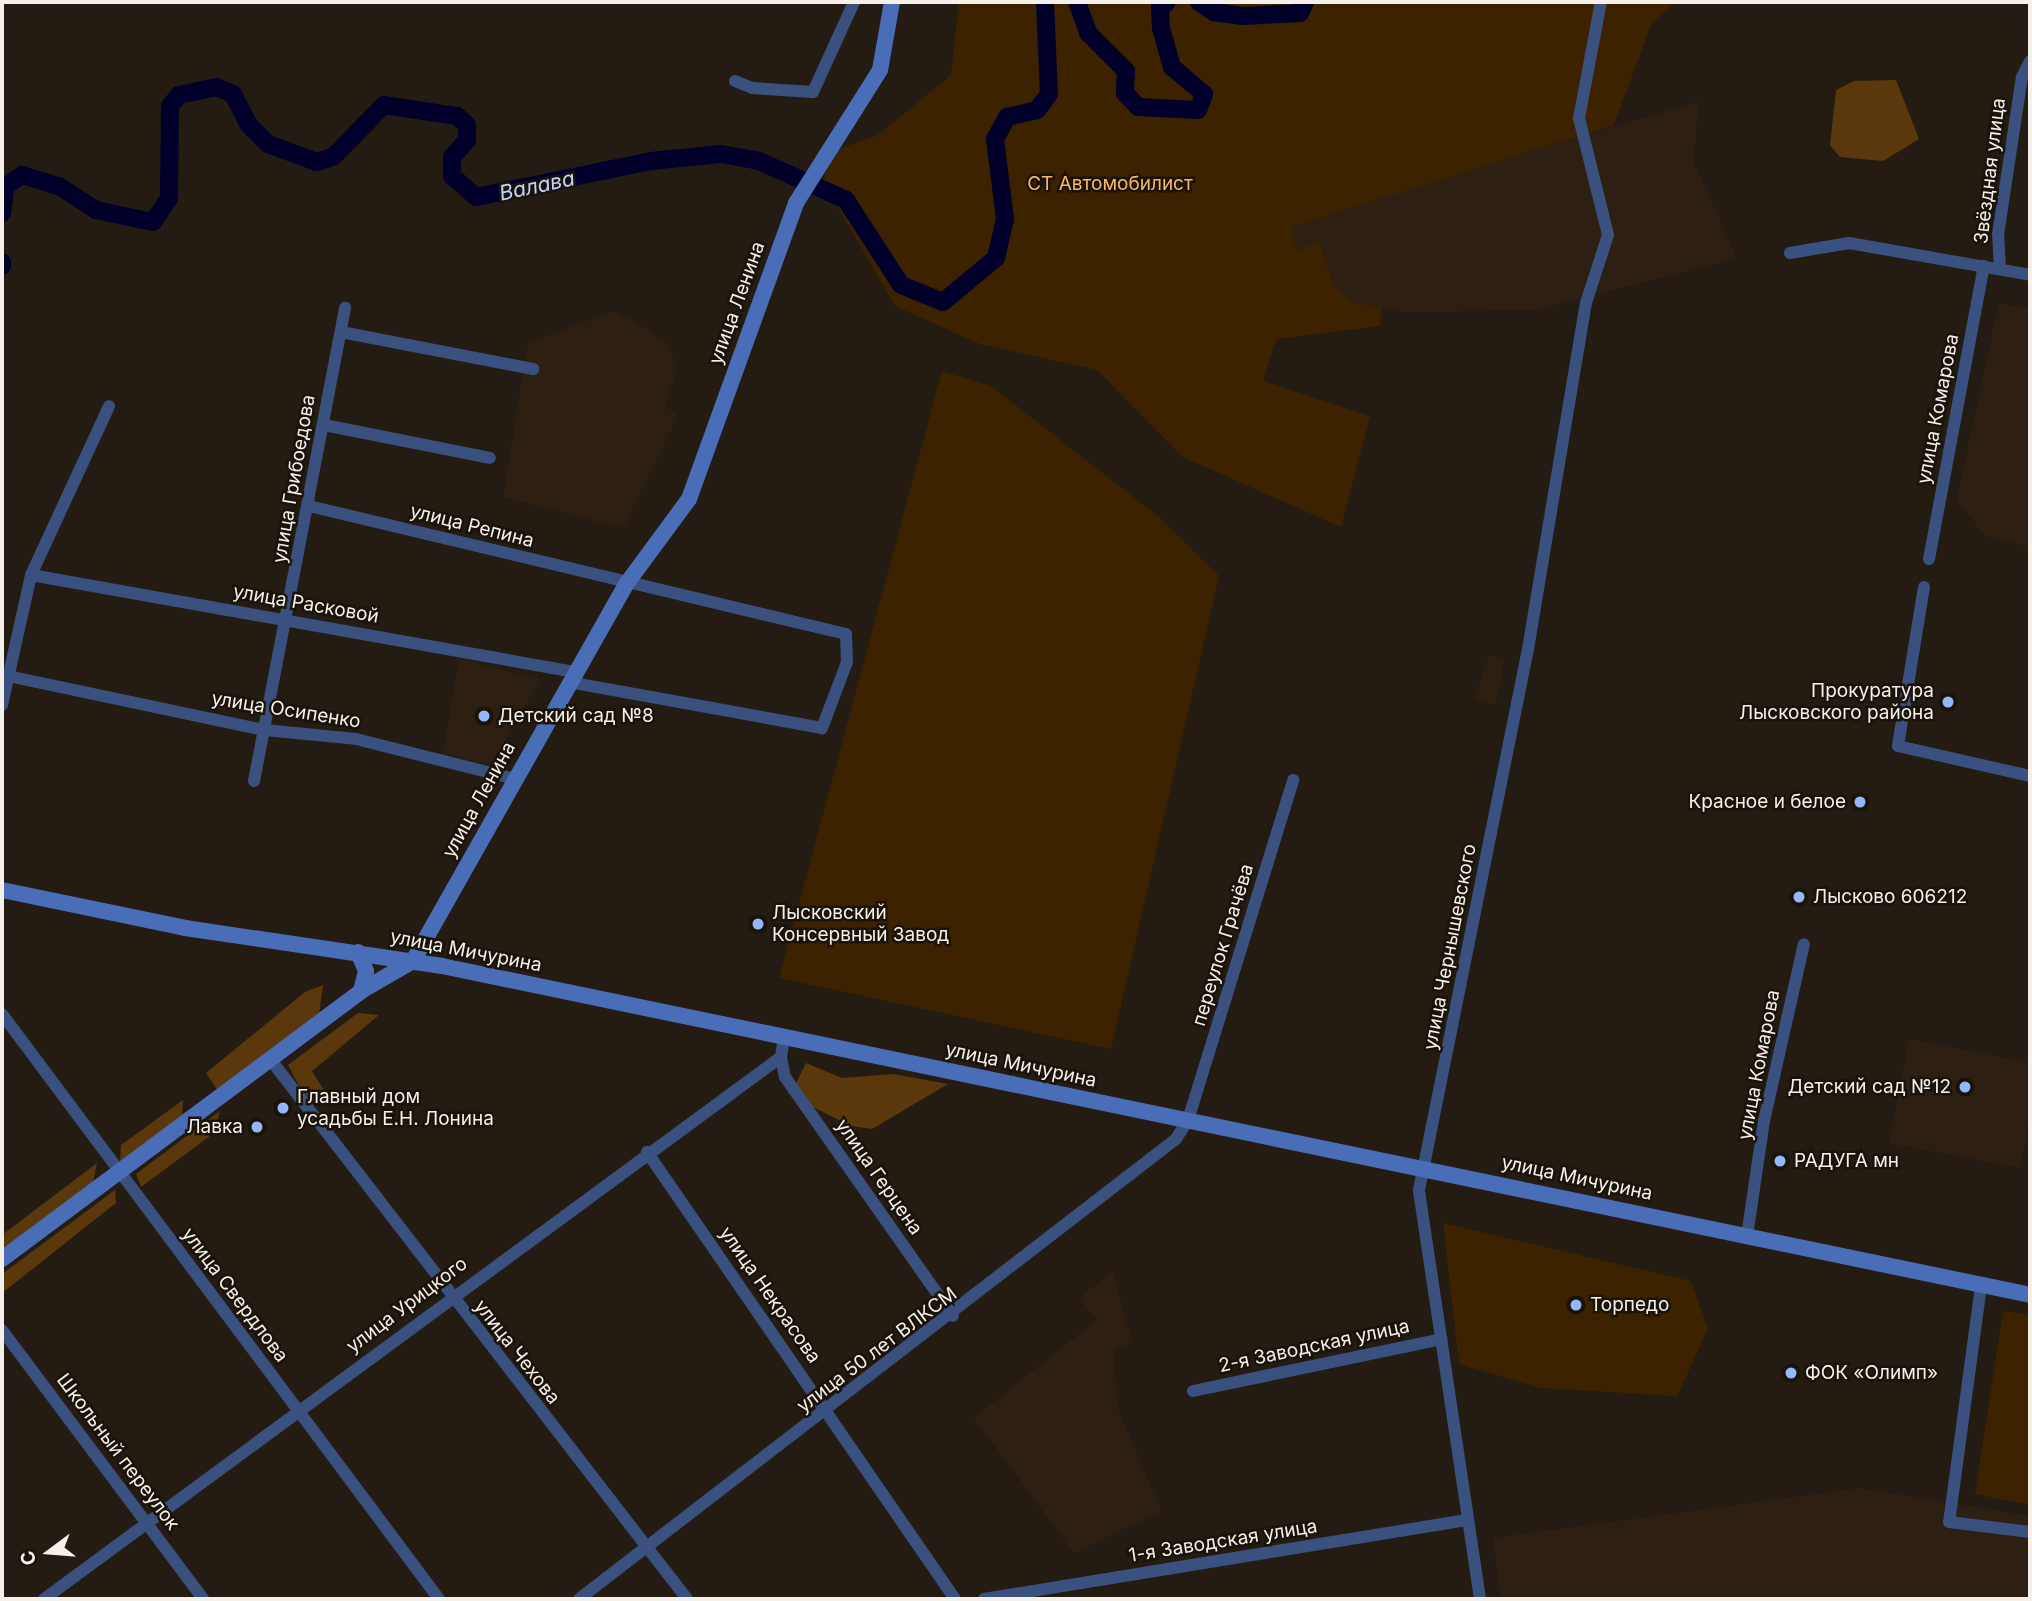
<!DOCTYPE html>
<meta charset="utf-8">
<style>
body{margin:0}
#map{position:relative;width:2032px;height:1601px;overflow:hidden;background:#241c13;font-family:Inter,sans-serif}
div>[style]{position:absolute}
.built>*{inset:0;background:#2d2012}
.green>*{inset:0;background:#3d2200}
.forest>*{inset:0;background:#5a380c}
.river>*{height:18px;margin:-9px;padding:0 9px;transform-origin:9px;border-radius:9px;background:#00002b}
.minor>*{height:12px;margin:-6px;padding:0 6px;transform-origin:6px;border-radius:6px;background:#3a517f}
.secondary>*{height:16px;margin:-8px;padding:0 8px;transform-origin:8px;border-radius:8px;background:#496db7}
.dots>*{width:19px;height:19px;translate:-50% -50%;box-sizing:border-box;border:4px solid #1a130a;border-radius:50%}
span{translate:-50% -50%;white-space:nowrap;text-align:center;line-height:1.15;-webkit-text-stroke:5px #1a130a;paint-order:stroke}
.street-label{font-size:19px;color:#f6f0ea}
.park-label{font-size:19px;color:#fab76a}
.poi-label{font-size:19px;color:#f6f0ea}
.right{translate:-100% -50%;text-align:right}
.left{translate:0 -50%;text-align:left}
.water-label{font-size:21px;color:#c1d6ff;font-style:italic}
.frame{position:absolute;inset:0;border:4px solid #f6f0ea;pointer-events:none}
.north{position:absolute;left:14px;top:1517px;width:70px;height:70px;-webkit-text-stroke:5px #1a130a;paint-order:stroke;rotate:254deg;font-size:19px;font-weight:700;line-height:28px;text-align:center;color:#f6f0ea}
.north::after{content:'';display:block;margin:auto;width:24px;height:32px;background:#f6f0ea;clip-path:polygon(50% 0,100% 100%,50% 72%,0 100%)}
</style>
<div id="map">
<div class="built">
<i style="clip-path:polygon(1698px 102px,1694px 163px,1737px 258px,1535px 310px,1402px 312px,1348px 301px,1333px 284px,1321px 242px,1297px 250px,1290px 227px,1323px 212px)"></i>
<i style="clip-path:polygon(1999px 303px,2030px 309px,2030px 547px,1985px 536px,1957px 499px)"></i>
<i style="clip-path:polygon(614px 311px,664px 339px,677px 366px,666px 407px,678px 415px,623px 528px,503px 497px,528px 343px)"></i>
<i style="clip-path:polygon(1489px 655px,1505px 658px,1496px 705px,1474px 701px)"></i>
<i style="clip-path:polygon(459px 659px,540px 679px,491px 766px,443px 753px)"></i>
<i style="clip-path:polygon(1909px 1039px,2030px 1063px,2030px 1112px,2020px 1168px,1889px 1143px)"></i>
<i style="clip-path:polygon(1113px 1271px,1132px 1342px,1113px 1351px,1118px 1409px,1161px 1511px,1074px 1553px,974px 1418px,1097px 1320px,1079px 1298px)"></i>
<i style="clip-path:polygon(1860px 1488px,2030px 1516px,2030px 1599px,1501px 1599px,1493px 1538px)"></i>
</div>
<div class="green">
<i style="clip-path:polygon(959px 2px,1674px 2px,1651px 25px,1614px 125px,1290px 227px,1297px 250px,1320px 242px,1333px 284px,1348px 301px,1382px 308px,1380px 326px,1276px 339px,1263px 381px,1370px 416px,1341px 527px,1183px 457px,1097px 370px,980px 344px,895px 306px,823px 181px,834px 151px,878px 135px,951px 75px)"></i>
<i style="clip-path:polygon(942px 371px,991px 386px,1159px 517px,1219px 576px,1111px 1049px,779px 978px)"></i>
<i style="clip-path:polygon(1443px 1223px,1691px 1281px,1708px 1329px,1677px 1396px,1540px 1388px,1459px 1364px)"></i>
<i style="clip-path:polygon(2003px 1311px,2030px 1315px,2030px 1505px,1975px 1494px)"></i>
</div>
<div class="forest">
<i style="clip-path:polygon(1896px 80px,1919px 139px,1883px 161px,1840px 157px,1830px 145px,1836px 90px,1854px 81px)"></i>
<i style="clip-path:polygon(323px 985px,319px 1015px,218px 1091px,206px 1073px,305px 992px)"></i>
<i style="clip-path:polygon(358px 1013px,379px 1015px,312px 1071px,327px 1095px,308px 1103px,288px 1065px)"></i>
<i style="clip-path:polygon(806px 1063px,842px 1078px,893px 1074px,948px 1084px,872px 1129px,851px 1126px,813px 1107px,796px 1083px)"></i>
<i style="clip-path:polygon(183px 1100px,182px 1118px,120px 1164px,121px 1145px)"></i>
<i style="clip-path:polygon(220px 1111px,214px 1133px,141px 1187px,136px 1174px)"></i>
<i style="clip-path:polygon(97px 1163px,92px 1188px,2px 1251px,2px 1235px)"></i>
<i style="clip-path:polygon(115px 1190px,116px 1203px,2px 1293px,2px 1274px)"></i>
</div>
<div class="river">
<i style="left:1077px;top:2px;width:33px;rotate:70deg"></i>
<i style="left:1088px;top:33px;width:54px;rotate:45deg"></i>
<i style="left:1126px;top:71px;width:22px;rotate:93deg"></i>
<i style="left:1125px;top:93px;width:19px;rotate:47deg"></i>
<i style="left:1138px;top:107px;width:60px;rotate:2.9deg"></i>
<i style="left:1198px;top:110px;width:17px;rotate:-69deg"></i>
<i style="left:1204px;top:94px;width:42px;rotate:-139.8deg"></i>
<i style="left:1172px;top:67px;width:41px;rotate:-105.8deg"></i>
<i style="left:1161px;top:28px;width:20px;rotate:-93deg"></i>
<i style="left:1160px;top:8px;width:9px;rotate:-41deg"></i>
<i style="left:1199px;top:2px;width:18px;rotate:34deg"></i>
<i style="left:1214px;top:12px;width:29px;rotate:8deg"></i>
<i style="left:1243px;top:16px;width:57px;rotate:-3deg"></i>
<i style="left:1300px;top:13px;width:12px;rotate:-66deg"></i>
<i style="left:2px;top:213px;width:26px;rotate:-83deg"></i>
<i style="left:5px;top:187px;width:21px;rotate:-35deg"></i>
<i style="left:22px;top:175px;width:39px;rotate:17deg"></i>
<i style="left:59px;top:186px;width:44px;rotate:33deg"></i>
<i style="left:96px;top:210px;width:58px;rotate:11.9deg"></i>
<i style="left:153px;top:222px;width:29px;rotate:-56deg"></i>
<i style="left:169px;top:198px;width:92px;rotate:-89.4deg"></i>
<i style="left:170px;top:106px;width:14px;rotate:-51deg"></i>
<i style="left:179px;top:95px;width:38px;rotate:-12deg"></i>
<i style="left:216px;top:87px;width:18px;rotate:22deg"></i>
<i style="left:233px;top:94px;width:34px;rotate:63deg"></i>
<i style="left:248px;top:124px;width:28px;rotate:45deg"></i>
<i style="left:268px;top:144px;width:52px;rotate:20.2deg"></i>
<i style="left:317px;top:162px;width:18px;rotate:-19deg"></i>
<i style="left:334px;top:156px;width:71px;rotate:-45.6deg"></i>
<i style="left:384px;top:105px;width:74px;rotate:8.6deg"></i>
<i style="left:457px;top:116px;width:13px;rotate:42deg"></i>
<i style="left:467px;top:125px;width:15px;rotate:90deg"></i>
<i style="left:467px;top:140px;width:23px;rotate:131deg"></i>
<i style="left:452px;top:157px;width:19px;rotate:90deg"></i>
<i style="left:452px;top:176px;width:32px;rotate:41deg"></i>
<i style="left:476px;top:197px;width:179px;rotate:-11.6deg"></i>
<i style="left:651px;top:161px;width:70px;rotate:-5.7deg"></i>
<i style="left:721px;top:154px;width:39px;rotate:10deg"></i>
<i style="left:759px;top:161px;width:95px;rotate:24.1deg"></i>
<i style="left:846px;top:200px;width:101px;rotate:57.1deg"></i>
<i style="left:901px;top:285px;width:45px;rotate:22deg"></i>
<i style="left:943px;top:302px;width:69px;rotate:-39.7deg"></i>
<i style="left:996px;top:258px;width:40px;rotate:-77deg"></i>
<i style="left:1005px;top:219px;width:81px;rotate:-97.1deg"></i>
<i style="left:995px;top:139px;width:25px;rotate:-61deg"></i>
<i style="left:1007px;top:117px;width:31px;rotate:-13deg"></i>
<i style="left:1037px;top:110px;width:20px;rotate:-53deg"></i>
<i style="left:1049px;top:94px;width:92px;rotate:-92.5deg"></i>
<i style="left:2px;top:262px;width:4px;rotate:90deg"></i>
</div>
<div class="minor">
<i style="left:735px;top:81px;width:18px;rotate:22deg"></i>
<i style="left:752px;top:88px;width:61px;rotate:3.8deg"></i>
<i style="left:813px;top:92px;width:99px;rotate:-65.5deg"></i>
<i style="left:1790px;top:253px;width:60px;rotate:-9.6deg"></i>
<i style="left:1849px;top:243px;width:184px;rotate:10deg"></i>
<i style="left:2000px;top:269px;width:34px;rotate:-93deg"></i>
<i style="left:1998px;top:235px;width:160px;rotate:-81.4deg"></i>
<i style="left:2022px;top:77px;width:18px;rotate:-63deg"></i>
<i style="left:341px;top:332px;width:196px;rotate:10.9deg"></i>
<i style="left:324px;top:425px;width:169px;rotate:11.2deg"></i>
<i style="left:309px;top:506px;width:552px;rotate:13.41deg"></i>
<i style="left:846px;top:634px;width:28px;rotate:88deg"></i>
<i style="left:847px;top:662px;width:71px;rotate:110.7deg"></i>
<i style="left:822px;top:728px;width:257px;rotate:-169.7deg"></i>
<i style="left:1929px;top:559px;width:298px;rotate:-79.4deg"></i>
<i style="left:31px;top:575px;width:553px;rotate:10.11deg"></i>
<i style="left:1924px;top:587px;width:161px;rotate:99.3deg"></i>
<i style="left:1898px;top:746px;width:135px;rotate:12.8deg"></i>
<i style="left:8px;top:676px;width:263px;rotate:11.9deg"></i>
<i style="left:265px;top:730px;width:91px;rotate:5.6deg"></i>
<i style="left:356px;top:739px;width:164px;rotate:14.1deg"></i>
<i style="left:2px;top:705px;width:133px;rotate:-77.4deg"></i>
<i style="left:31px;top:575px;width:186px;rotate:-65.2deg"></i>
<i style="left:254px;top:781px;width:482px;rotate:-79.1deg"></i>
<i style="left:2px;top:1014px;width:730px;rotate:53.24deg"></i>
<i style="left:781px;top:1057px;width:20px;rotate:79deg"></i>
<i style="left:785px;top:1077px;width:292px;rotate:54.9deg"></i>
<i style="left:270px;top:1059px;width:682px;rotate:52.32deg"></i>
<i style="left:647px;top:1152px;width:543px;rotate:55.43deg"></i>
<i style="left:1747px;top:1236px;width:116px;rotate:-81.6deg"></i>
<i style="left:1764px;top:1121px;width:181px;rotate:-77.3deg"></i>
<i style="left:1981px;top:1286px;width:238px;rotate:97.7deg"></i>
<i style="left:1949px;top:1522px;width:82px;rotate:7deg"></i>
<i style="left:2px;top:1330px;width:336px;rotate:53.2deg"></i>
<i style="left:1193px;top:1391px;width:254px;rotate:-11.8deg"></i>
<i style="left:44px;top:1599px;width:915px;rotate:-36.33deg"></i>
<i style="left:781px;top:1057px;width:19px;rotate:-81deg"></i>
<i style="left:579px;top:1599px;width:754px;rotate:-37.61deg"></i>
<i style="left:1176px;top:1139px;width:22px;rotate:-58deg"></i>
<i style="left:1188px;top:1120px;width:356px;rotate:-72.8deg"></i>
<i style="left:984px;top:1599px;width:489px;rotate:-9.3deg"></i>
<i style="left:1480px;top:1599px;width:414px;rotate:-98.5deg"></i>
<i style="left:1419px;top:1190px;width:552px;rotate:-78.61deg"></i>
<i style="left:1528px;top:649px;width:351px;rotate:-80.5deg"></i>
<i style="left:1586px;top:303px;width:71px;rotate:-72.1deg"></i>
<i style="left:1608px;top:235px;width:121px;rotate:-103.9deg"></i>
<i style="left:1579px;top:118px;width:118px;rotate:-79.3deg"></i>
</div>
<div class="secondary">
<i style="left:2px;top:890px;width:187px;rotate:11.7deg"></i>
<i style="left:185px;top:928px;width:260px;rotate:8.4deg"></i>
<i style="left:442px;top:966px;width:1622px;rotate:11.7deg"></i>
<i style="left:358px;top:952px;width:21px;rotate:67deg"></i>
<i style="left:366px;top:971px;width:21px;rotate:104deg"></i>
<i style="left:2px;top:1259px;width:448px;rotate:-36.7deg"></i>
<i style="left:361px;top:991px;width:60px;rotate:-30deg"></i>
<i style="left:413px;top:961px;width:434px;rotate:-60.5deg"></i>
<i style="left:627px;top:583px;width:104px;rotate:-53.6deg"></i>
<i style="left:689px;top:499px;width:315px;rotate:-70.1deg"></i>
<i style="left:796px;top:203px;width:157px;rotate:-57.7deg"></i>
<i style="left:880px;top:70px;width:69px;rotate:-80deg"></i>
</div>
<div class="dots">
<i style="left:1948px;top:702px;background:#93b7fd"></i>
<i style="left:484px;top:716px;background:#93b7fd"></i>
<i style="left:1860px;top:802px;background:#93b7fd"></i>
<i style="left:1799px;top:897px;background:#93b7fd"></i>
<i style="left:758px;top:924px;background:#93b7fd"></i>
<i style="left:1965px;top:1087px;background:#93b7fd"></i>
<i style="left:283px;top:1108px;background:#93b7fd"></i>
<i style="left:257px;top:1127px;background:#93b7fd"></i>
<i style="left:1780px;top:1161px;background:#93b7fd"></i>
<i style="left:1576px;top:1305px;background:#93b7fd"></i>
<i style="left:1791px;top:1373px;background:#93b7fd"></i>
</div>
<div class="street-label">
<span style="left:1990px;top:171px;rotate:-83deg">Звёздная улица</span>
<span style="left:737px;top:303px;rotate:-70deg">улица Ленина</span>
<span style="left:1938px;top:409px;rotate:-79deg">улица Комарова</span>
<span style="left:294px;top:479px;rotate:-80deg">улица Грибоедова</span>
<span style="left:472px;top:526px;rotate:14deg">улица Репина</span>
<span style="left:306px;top:604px;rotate:10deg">улица Расковой</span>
<span style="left:286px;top:710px;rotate:9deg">улица Осипенко</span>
<span style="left:479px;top:800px;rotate:-61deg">улица Ленина</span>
<span style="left:1223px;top:945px;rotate:-73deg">переулок Грачёва</span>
<span style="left:1450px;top:947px;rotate:-79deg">улица Чернышевского</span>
<span style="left:466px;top:951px;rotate:11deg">улица Мичурина</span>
<span style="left:1021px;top:1065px;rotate:12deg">улица Мичурина</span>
<span style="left:1759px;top:1065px;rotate:-79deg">улица Комарова</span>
<span style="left:879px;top:1177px;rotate:55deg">улица Герцена</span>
<span style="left:1577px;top:1178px;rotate:12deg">улица Мичурина</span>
<span style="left:235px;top:1295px;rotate:53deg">улица Свердлова</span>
<span style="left:770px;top:1295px;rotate:55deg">улица Некрасова</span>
<span style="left:407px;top:1305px;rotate:-37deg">улица Урицкого</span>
<span style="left:1314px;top:1346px;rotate:-12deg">2-я Заводская улица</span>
<span style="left:877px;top:1350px;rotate:-37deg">улица 50 лет ВЛКСМ</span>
<span style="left:517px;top:1352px;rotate:52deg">улица Чехова</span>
<span style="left:118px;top:1452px;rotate:53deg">Школьный переулок</span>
<span style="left:1223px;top:1541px;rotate:-9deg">1-я Заводская улица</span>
</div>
<div class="park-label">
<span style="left:1110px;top:184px">СТ Автомобилист</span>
</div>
<div class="poi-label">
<span class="right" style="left:1934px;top:702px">Прокуратура<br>Лысковского района</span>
<span class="left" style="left:498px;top:716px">Детский сад №8</span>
<span class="right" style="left:1846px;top:802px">Красное и белое</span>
<span class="left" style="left:1813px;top:897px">Лысково 606212</span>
<span class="left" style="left:772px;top:924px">Лысковский<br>Консервный Завод</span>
<span class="right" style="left:1951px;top:1087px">Детский сад №12</span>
<span class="left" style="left:297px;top:1108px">Главный дом<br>усадьбы Е.Н. Лонина</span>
<span class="right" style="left:243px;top:1127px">Лавка</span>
<span class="left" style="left:1794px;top:1161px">РАДУГА мн</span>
<span class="left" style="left:1590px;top:1305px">Торпедо</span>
<span class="left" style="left:1805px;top:1373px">ФОК «Олимп»</span>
</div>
<div class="water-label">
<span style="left:537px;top:186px;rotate:-12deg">Валава</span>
</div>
<div class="frame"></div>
<div class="north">С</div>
</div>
